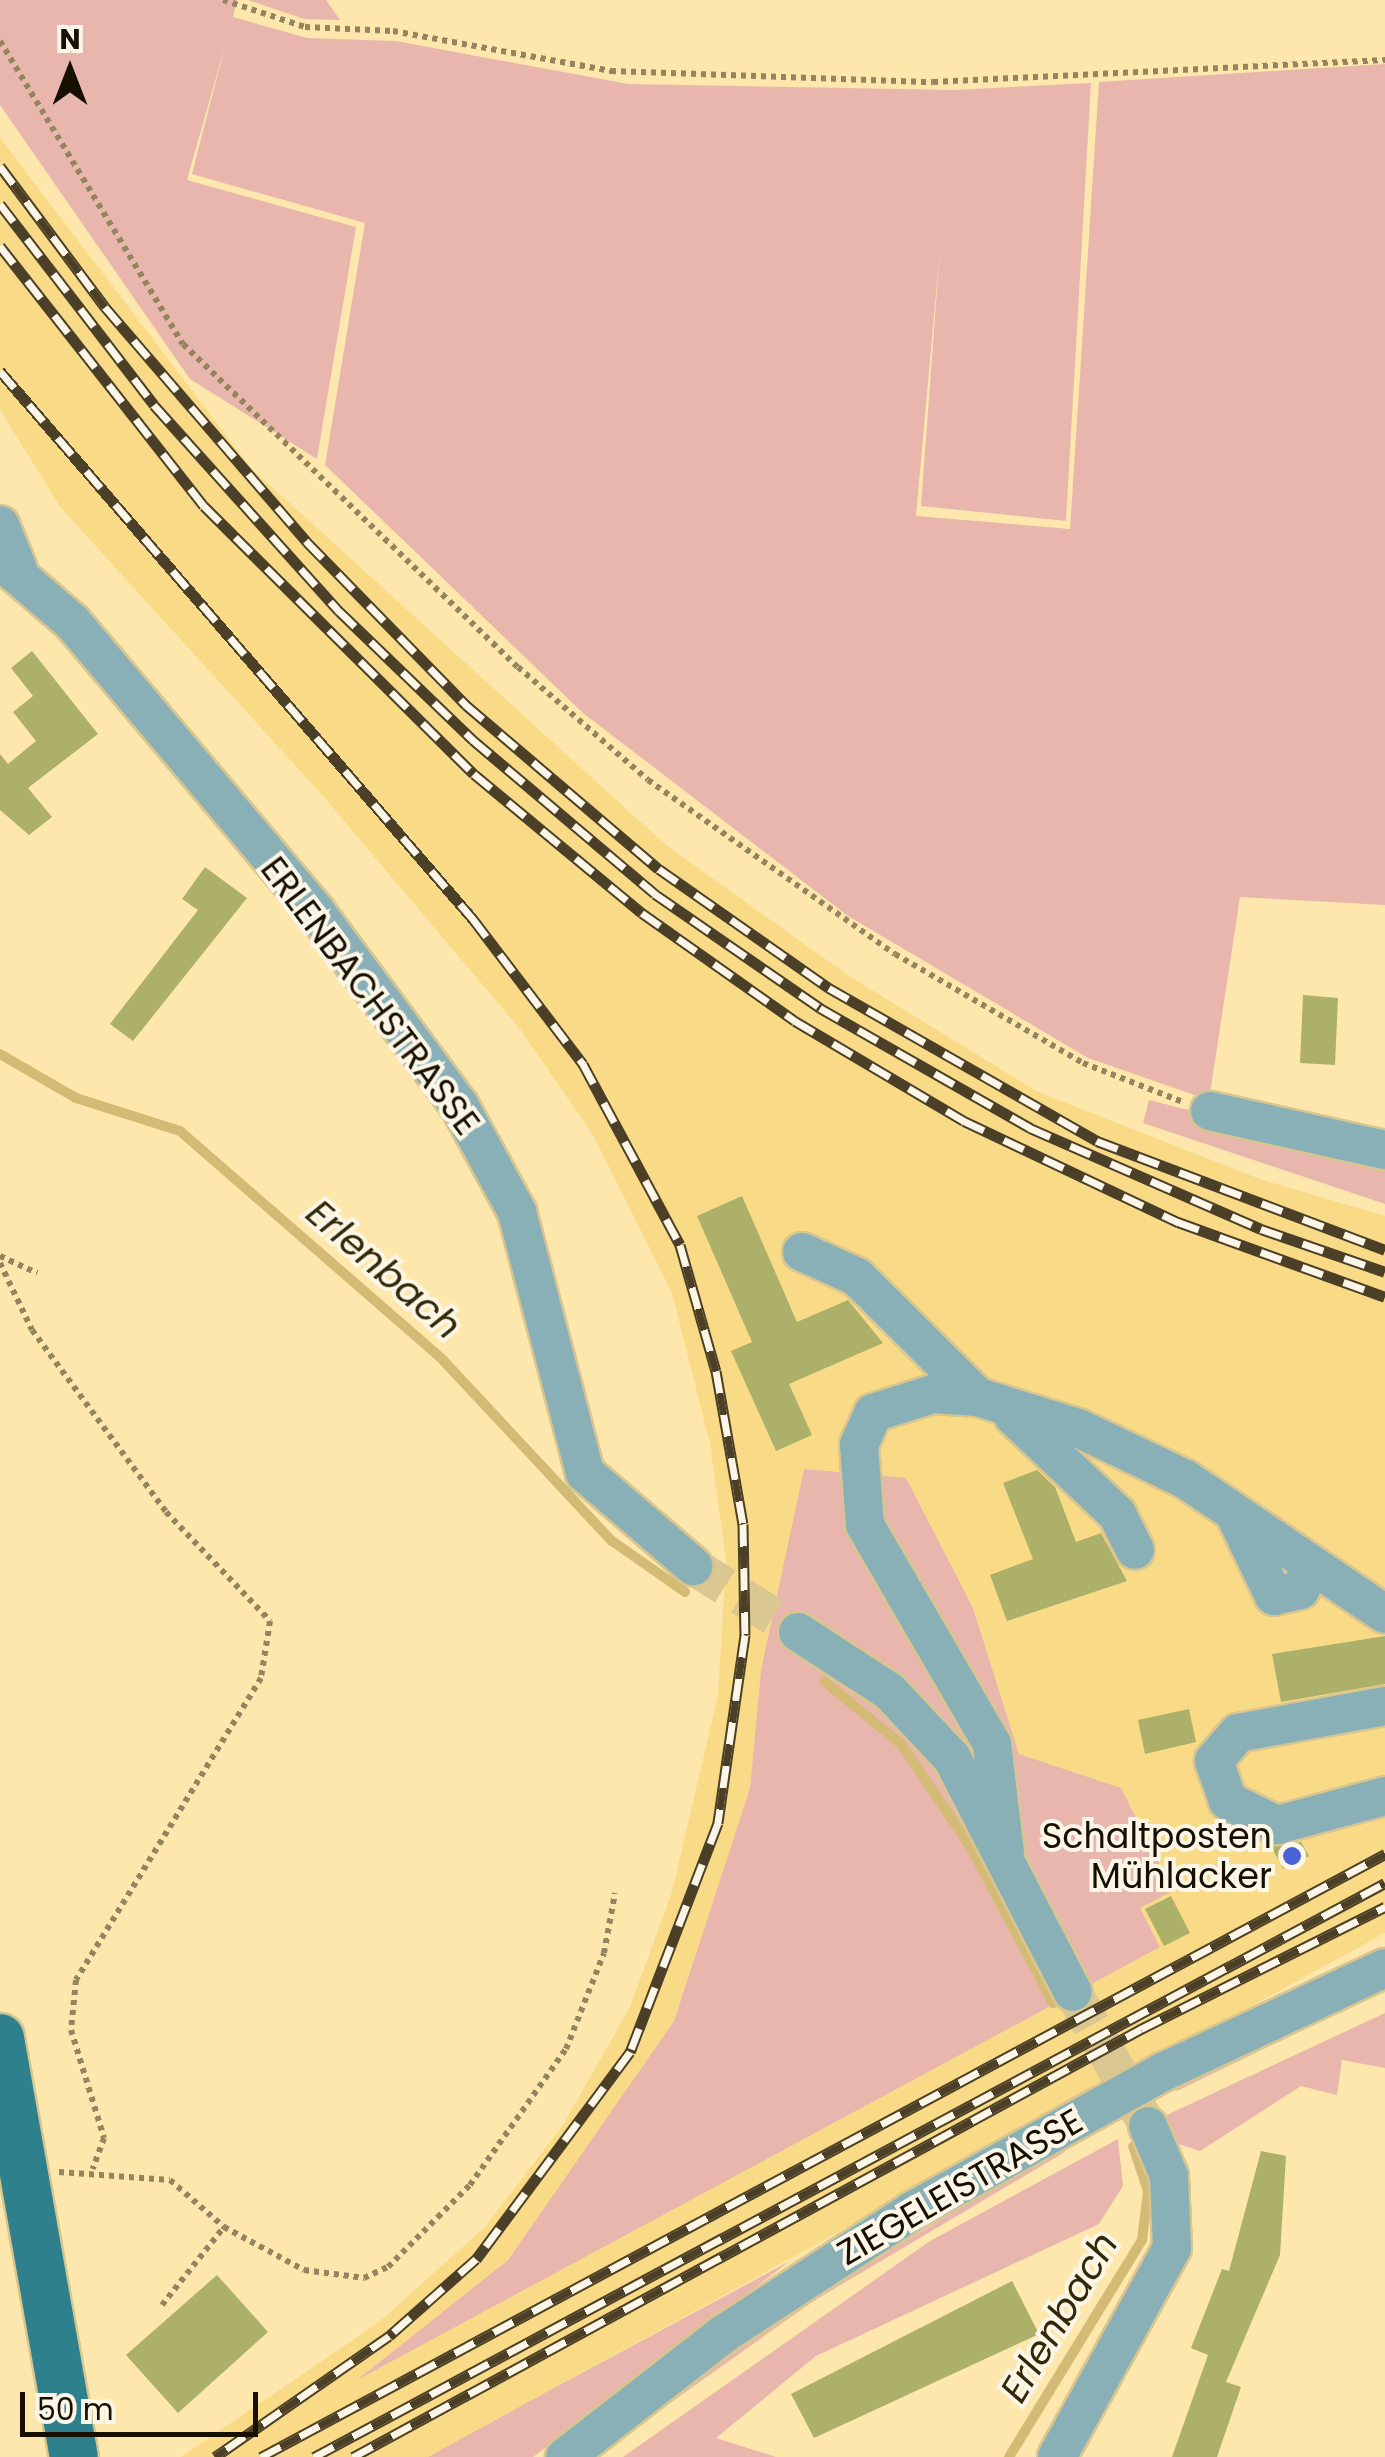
<!DOCTYPE html>
<meta charset="utf-8">
<style>
body{margin:0}
#map{position:relative;width:1385px;height:2457px;overflow:hidden;background:#fde7ac;font-family:Poppins,sans-serif}
div>[style]{position:absolute}
.built>*{inset:0;background:#f9db87}
.green>*{inset:0;background:#e8b6ad}
.stream>*{height:10px;margin:-5px;padding:0 5px;transform-origin:5px;border-radius:5px;background:#d4bb75}
.building>*{inset:0;background:#adb068}
.minor-tunnel>*{height:38px;margin-top:-19px;transform-origin:0;background:repeating-linear-gradient(90deg,#dac792 0 38px,transparent 0 57px)}
.path>*{height:6px;margin-top:-3px;transform-origin:0;background:repeating-linear-gradient(90deg,#94855e 0 5px,transparent 0 10px)}
.roads{filter:drop-shadow(2px 0 #d8c590) drop-shadow(-2px 0 #d8c590) drop-shadow(0 2px #d8c590) drop-shadow(0 -2px #d8c590)}
.minor>*{height:38px;margin:-19px;padding:0 19px;transform-origin:19px;border-radius:19px;background:#8ab0b7}
.major>*{height:48px;margin:-24px;padding:0 24px;transform-origin:24px;border-radius:24px;background:#2e808d}
.rail>*{height:11px;margin-top:-5.5px;transform-origin:0;background:repeating-linear-gradient(90deg,#fbf6e7 0 22px,#4b4027 0 44px);box-sizing:border-box;border-block:2px solid #4b4027}
.dots>*{width:28px;height:28px;translate:-50% -50%;box-sizing:border-box;border:5px solid #fbf6e7;border-radius:50%}
span{translate:-50% -50%;white-space:nowrap;text-align:center;line-height:1.15;-webkit-text-stroke:8px #fbf6e7;paint-order:stroke}
.street-label{font-size:35px;color:#171000}
.poi-label{font-size:35px;color:#171000}
.right{translate:-100% -50%;text-align:right}
.water-label{font-size:38px;color:#322807;font-style:italic}
.north{position:absolute;left:20px;top:20px;width:100px;height:100px;-webkit-text-stroke:8px #fbf6e7;paint-order:stroke;rotate:0deg;font-size:28px;font-weight:700;line-height:40px;text-align:center;color:#171000}
.north::after{content:'';display:block;margin:auto;width:35px;height:45px;background:#171000;clip-path:polygon(50% 0,100% 100%,50% 72%,0 100%)}
.scale{position:absolute;left:20px;top:2392px;width:238px;height:45px;box-sizing:border-box;border:5px solid #171000;border-top:0;padding-left:12px;font-size:30px;line-height:35px;white-space:nowrap;color:#171000;-webkit-text-stroke:8px #fbf6e7;paint-order:stroke}
</style>
<div id="map">
<div class="built">
<i style="clip-path:polygon(evenodd,0 138px,251px 468px,666px 845px,849px 976px,1038px 1092px,1260px 1179px,1385px 1216px,1385px 1933px,428px 2457px,181px 2457px,379px 2322px,485px 2227px,563px 2125px,630px 2007px,672px 1892px,718px 1695px,726px 1560px,710px 1444px,672px 1293px,593px 1135px,520px 1029px,323px 796px,61px 508px,0 410px,0 138px,804px 1469px,973px 1608px,1019px 1755px,1121px 1789px,1172px 1890px,1140px 1907px,1160px 1947px,366px 2373px,508px 2260px,674px 2021px,750px 1788px,761px 1670px,804px 1469px)"></i>
</div>
<div class="green">
<i style="clip-path:polygon(0 0,237px 0,233px 17px,307px 38px,396px 41px,628px 84px,953px 90px,1091px 83px,1066px 521px,921px 506px,940px 249px,916px 516px,1070px 529px,1099px 82px,1385px 64px,1385px 905px,1240px 897px,1209px 1100px,1088px 1058px,848px 916px,583px 713px,325px 465px,365px 223px,192px 174px,226px 42px,187px 180px,356px 227px,317px 459px,190px 379px,0 105px)"></i>
<i style="clip-path:polygon(248px 0,326px 0,340px 20px,304px 19px)"></i>
<i style="clip-path:polygon(1149px 1100px,1385px 1160px,1385px 1204px,1143px 1123px)"></i>
<i style="clip-path:polygon(804px 1469px,906px 1478px,973px 1608px,1019px 1754px,1121px 1788px,1173px 1891px,1140px 1908px,1160px 1947px,357px 2380px,508px 2260px,674px 2021px,750px 1788px,761px 1670px)"></i>
<i style="clip-path:polygon(1385px 1990px,1177px 2091px,1174px 2085px,1279px 2034px)"></i>
<i style="clip-path:polygon(1385px 2013px,1385px 2068px,1342px 2060px,1337px 2095px,1301px 2086px,1200px 2151px,1169px 2141px,1154px 2121px)"></i>
<i style="clip-path:polygon(1118px 2139px,1123px 2186px,1099px 2224px,816px 2356px,716px 2438px,776px 2457px,623px 2457px,930px 2241px)"></i>
<i style="clip-path:polygon(1061px 2146px,1065px 2152px,812px 2302px,594px 2457px,734px 2346px)"></i>
<i style="clip-path:polygon(790px 2261px,533px 2457px,428px 2457px,541px 2395px)"></i>
</div>
<div class="stream">
<i style="left:0;top:1054px;width:88px;rotate:30.1deg"></i>
<i style="left:76px;top:1098px;width:109px;rotate:17.6deg"></i>
<i style="left:180px;top:1131px;width:347px;rotate:41deg"></i>
<i style="left:442px;top:1359px;width:249px;rotate:47deg"></i>
<i style="left:612px;top:1541px;width:89px;rotate:34.9deg"></i>
<i style="left:825px;top:1682px;width:98px;rotate:39.2deg"></i>
<i style="left:901px;top:1744px;width:123px;rotate:55.9deg"></i>
<i style="left:970px;top:1846px;width:178px;rotate:62.1deg"></i>
<i style="left:1009px;top:2457px;width:255px;rotate:-58.5deg"></i>
<i style="left:1142px;top:2240px;width:49px;rotate:-83deg"></i>
<i style="left:1148px;top:2191px;width:47px;rotate:-108.4deg"></i>
</div>
<div class="building">
<i style="clip-path:polygon(32px 651px,98px 734px,28px 788px,52px 817px,29px 835px,0 810px,0 754px,8px 764px,36px 741px,13px 712px,33px 696px,11px 668px)"></i>
<i style="clip-path:polygon(205px 867px,247px 898px,133px 1041px,110px 1024px,198px 910px,182px 899px)"></i>
<i style="clip-path:polygon(1303px 995px,1338px 998px,1335px 1065px,1300px 1063px)"></i>
<i style="clip-path:polygon(742px 1196px,797px 1322px,848px 1300px,883px 1343px,789px 1384px,812px 1435px,776px 1451px,731px 1351px,752px 1342px,697px 1216px)"></i>
<i style="clip-path:polygon(1037px 1470px,1055px 1487px,1076px 1542px,1101px 1533px,1127px 1581px,1007px 1621px,990px 1575px,1033px 1559px,1003px 1483px)"></i>
<i style="clip-path:polygon(1385px 1636px,1385px 1684px,1281px 1702px,1272px 1654px)"></i>
<i style="clip-path:polygon(1189px 1709px,1196px 1742px,1145px 1754px,1138px 1720px)"></i>
<i style="clip-path:polygon(1301px 1842px,1309px 1856px,1283px 1869px,1271px 1846px)"></i>
<i style="clip-path:polygon(1171px 1896px,1190px 1933px,1164px 1946px,1145px 1909px)"></i>
<i style="clip-path:polygon(1261px 2151px,1286px 2156px,1280px 2255px,1226px 2382px,1241px 2387px,1217px 2457px,1172px 2457px,1208px 2355px,1191px 2348px,1222px 2269px,1229px 2271px)"></i>
<i style="clip-path:polygon(217px 2275px,268px 2332px,178px 2413px,126px 2355px)"></i>
<i style="clip-path:polygon(1012px 2281px,1039px 2334px,814px 2438px,791px 2394px)"></i>
</div>
<div class="minor-tunnel">
<i style="left:693px;top:1566px;width:124px;rotate:32.2deg"></i>
<i style="left:1073px;top:1992px;width:154px;rotate:60.8deg"></i>
</div>
<div class="path">
<i style="left:223px;top:0;width:86px;rotate:18.2deg"></i>
<i style="left:305px;top:27px;width:88px;rotate:2.6deg"></i>
<i style="left:393px;top:31px;width:222px;rotate:10.4deg"></i>
<i style="left:611px;top:71px;width:322px;rotate:2deg"></i>
<i style="left:933px;top:82px;width:453px;rotate:-2.8deg"></i>
<i style="left:0;top:41px;width:354px;rotate:58.9deg"></i>
<i style="left:183px;top:344px;width:465px;rotate:44deg"></i>
<i style="left:518px;top:667px;width:172px;rotate:41deg"></i>
<i style="left:648px;top:780px;width:302px;rotate:35.2deg"></i>
<i style="left:895px;top:954px;width:217px;rotate:30.1deg"></i>
<i style="left:1083px;top:1063px;width:107px;rotate:21.3deg"></i>
<i style="left:0;top:1256px;width:41px;rotate:24.7deg"></i>
<i style="left:0;top:1263px;width:74px;rotate:64.5deg"></i>
<i style="left:32px;top:1330px;width:226px;rotate:53.6deg"></i>
<i style="left:166px;top:1512px;width:151px;rotate:46.3deg"></i>
<i style="left:270px;top:1621px;width:58px;rotate:99deg"></i>
<i style="left:261px;top:1678px;width:354px;rotate:121.5deg"></i>
<i style="left:76px;top:1980px;width:50px;rotate:95.7deg"></i>
<i style="left:71px;top:2030px;width:113px;rotate:73deg"></i>
<i style="left:104px;top:2138px;width:33px;rotate:110deg"></i>
<i style="left:59px;top:2172px;width:111px;rotate:4.1deg"></i>
<i style="left:170px;top:2180px;width:72px;rotate:41deg"></i>
<i style="left:224px;top:2227px;width:91px;rotate:28.3deg"></i>
<i style="left:304px;top:2270px;width:61px;rotate:7.6deg"></i>
<i style="left:364px;top:2278px;width:26px;rotate:-25deg"></i>
<i style="left:388px;top:2267px;width:116px;rotate:-45deg"></i>
<i style="left:470px;top:2185px;width:166px;rotate:-54.8deg"></i>
<i style="left:566px;top:2049px;width:103px;rotate:-68.4deg"></i>
<i style="left:604px;top:1953px;width:61px;rotate:-79.6deg"></i>
<i style="left:162px;top:2305px;width:100px;rotate:-51.5deg"></i>
</div>
<div class="roads">
<div class="minor">
<i style="left:0;top:525px;width:48px;rotate:67.8deg"></i>
<i style="left:0;top:560px;width:96px;rotate:40.8deg"></i>
<i style="left:73px;top:623px;width:378px;rotate:49.9deg"></i>
<i style="left:316px;top:912px;width:240px;rotate:53.5deg"></i>
<i style="left:459px;top:1105px;width:122px;rotate:61.5deg"></i>
<i style="left:517px;top:1212px;width:270px;rotate:75.4deg"></i>
<i style="left:585px;top:1473px;width:143px;rotate:40.7deg"></i>
<i style="left:1210px;top:1111px;width:179px;rotate:12.6deg"></i>
<i style="left:802px;top:1252px;width:60px;rotate:24.4deg"></i>
<i style="left:857px;top:1277px;width:170px;rotate:44.8deg"></i>
<i style="left:1013px;top:1416px;width:143px;rotate:43.3deg"></i>
<i style="left:1117px;top:1514px;width:40px;rotate:63.4deg"></i>
<i style="left:1235px;top:1515px;width:90px;rotate:64.3deg"></i>
<i style="left:1274px;top:1596px;width:27px;rotate:-13deg"></i>
<i style="left:1300px;top:1590px;width:25px;rotate:-64deg"></i>
<i style="left:798px;top:1632px;width:108px;rotate:33deg"></i>
<i style="left:889px;top:1691px;width:92px;rotate:46.8deg"></i>
<i style="left:952px;top:1758px;width:263px;rotate:62.7deg"></i>
<i style="left:1385px;top:1706px;width:149px;rotate:169.6deg"></i>
<i style="left:1238px;top:1733px;width:37px;rotate:131deg"></i>
<i style="left:1214px;top:1761px;width:42px;rotate:70.7deg"></i>
<i style="left:1228px;top:1801px;width:55px;rotate:26.1deg"></i>
<i style="left:1277px;top:1825px;width:112px;rotate:-15deg"></i>
<i style="left:1005px;top:1853px;width:110px;rotate:-96.8deg"></i>
<i style="left:992px;top:1744px;width:253px;rotate:-120.1deg"></i>
<i style="left:865px;top:1525px;width:80px;rotate:-94.3deg"></i>
<i style="left:859px;top:1445px;width:35px;rotate:-66deg"></i>
<i style="left:873px;top:1413px;width:63px;rotate:-17.6deg"></i>
<i style="left:933px;top:1394px;width:45px;rotate:3.8deg"></i>
<i style="left:978px;top:1397px;width:105px;rotate:17.2deg"></i>
<i style="left:1078px;top:1428px;width:119px;rotate:25.5deg"></i>
<i style="left:1185px;top:1479px;width:241px;rotate:34deg"></i>
<i style="left:565px;top:2457px;width:199px;rotate:-37.8deg"></i>
<i style="left:722px;top:2335px;width:227px;rotate:-33.1deg"></i>
<i style="left:912px;top:2211px;width:287px;rotate:-29deg"></i>
<i style="left:1163px;top:2072px;width:245px;rotate:-25.1deg"></i>
<i style="left:1057px;top:2457px;width:239px;rotate:-61.2deg"></i>
<i style="left:1172px;top:2248px;width:72px;rotate:-92.4deg"></i>
<i style="left:1169px;top:2176px;width:54px;rotate:-112.8deg"></i>
</div>
<div class="major">
<i style="left:0;top:2038px;width:425px;rotate:80deg"></i>
</div>
</div>
<div class="rail">
<i style="left:0;top:166px;width:176px;rotate:53.3deg"></i>
<i style="left:105px;top:307px;width:310px;rotate:49.3deg"></i>
<i style="left:307px;top:542px;width:228px;rotate:45.7deg"></i>
<i style="left:466px;top:705px;width:253px;rotate:40.4deg"></i>
<i style="left:659px;top:869px;width:208px;rotate:35deg"></i>
<i style="left:829px;top:988px;width:309px;rotate:29.7deg"></i>
<i style="left:1097px;top:1141px;width:308px;rotate:20.7deg"></i>
<i style="left:0;top:204px;width:253px;rotate:52.5deg"></i>
<i style="left:154px;top:405px;width:277px;rotate:48.1deg"></i>
<i style="left:339px;top:611px;width:186px;rotate:43.9deg"></i>
<i style="left:473px;top:740px;width:238px;rotate:40.2deg"></i>
<i style="left:655px;top:894px;width:201px;rotate:34.6deg"></i>
<i style="left:820px;top:1008px;width:242px;rotate:29.7deg"></i>
<i style="left:1030px;top:1128px;width:252px;rotate:23.6deg"></i>
<i style="left:1261px;top:1229px;width:131px;rotate:19.1deg"></i>
<i style="left:0;top:246px;width:330px;rotate:51.9deg"></i>
<i style="left:204px;top:506px;width:380px;rotate:44.8deg"></i>
<i style="left:474px;top:774px;width:218px;rotate:39.6deg"></i>
<i style="left:642px;top:913px;width:187px;rotate:35.2deg"></i>
<i style="left:795px;top:1021px;width:196px;rotate:30.6deg"></i>
<i style="left:964px;top:1121px;width:237px;rotate:25.3deg"></i>
<i style="left:1178px;top:1222px;width:220px;rotate:19.9deg"></i>
<i style="left:0;top:371px;width:724px;rotate:49.2deg"></i>
<i style="left:473px;top:919px;width:182px;rotate:52.8deg"></i>
<i style="left:583px;top:1064px;width:205px;rotate:61.8deg"></i>
<i style="left:680px;top:1245px;width:131px;rotate:74.1deg"></i>
<i style="left:716px;top:1371px;width:155px;rotate:80deg"></i>
<i style="left:743px;top:1524px;width:111px;rotate:89deg"></i>
<i style="left:745px;top:1635px;width:190px;rotate:98.2deg"></i>
<i style="left:718px;top:1823px;width:245px;rotate:111deg"></i>
<i style="left:630px;top:2052px;width:258px;rotate:126.6deg"></i>
<i style="left:476px;top:2259px;width:116px;rotate:138.5deg"></i>
<i style="left:389px;top:2336px;width:212px;rotate:145.2deg"></i>
<i style="left:261px;top:2457px;width:1276px;rotate:-28.21deg"></i>
<i style="left:314px;top:2457px;width:1215px;rotate:-28.19deg"></i>
<i style="left:353px;top:2457px;width:897px;rotate:-28.51deg"></i>
<i style="left:1141px;top:2029px;width:273px;rotate:-26.6deg"></i>
</div>
<div class="dots">
<i style="left:1292px;top:1856px;background:#4962d6"></i>
</div>
<div class="street-label">
<span style="left:370px;top:996px;rotate:53deg">ERLENBACHSTRASSE</span>
<span style="left:960px;top:2187px;rotate:-30deg">ZIEGELEISTRASSE</span>
</div>
<div class="poi-label">
<span class="right" style="left:1272px;top:1856px">Schaltposten<br>Mühlacker</span>
</div>
<div class="water-label">
<span style="left:384px;top:1269px;rotate:41deg">Erlenbach</span>
<span style="left:1059px;top:2317px;rotate:-59deg">Erlenbach</span>
</div>
<div class="north">N</div>
<div class="scale">50 m</div>
</div>
